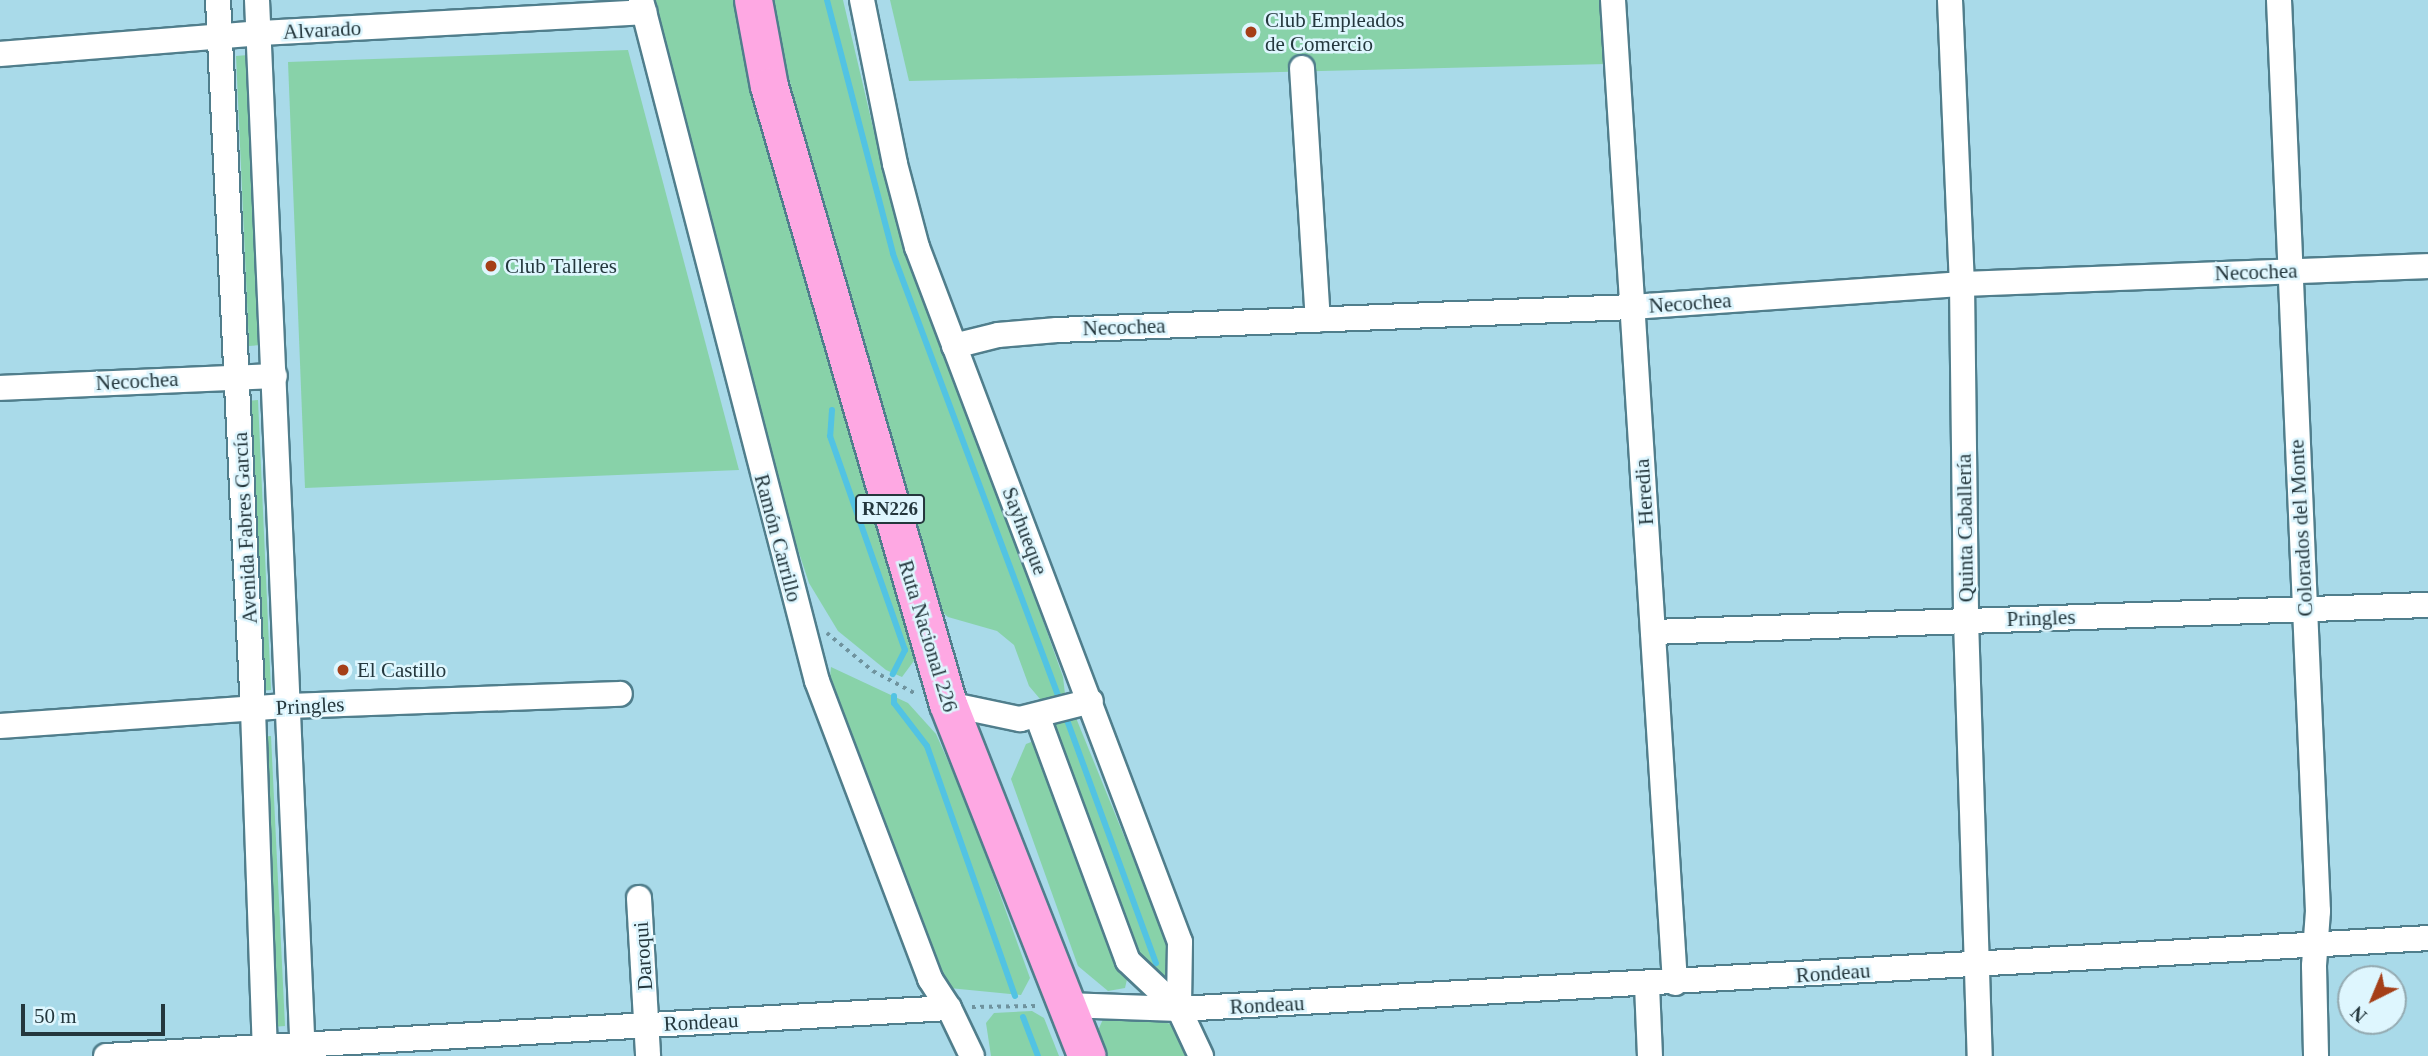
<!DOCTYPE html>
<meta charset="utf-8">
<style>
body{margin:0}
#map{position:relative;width:2428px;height:1056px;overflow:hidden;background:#a9dae9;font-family:"Times New Roman",serif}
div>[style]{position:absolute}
.green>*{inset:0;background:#88d2a9}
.stream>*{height:6px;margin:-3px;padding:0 3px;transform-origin:3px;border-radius:3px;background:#52c3e3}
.path>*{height:3.5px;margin-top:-1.75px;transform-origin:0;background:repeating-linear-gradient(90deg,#6f939e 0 3.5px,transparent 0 8.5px)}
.roads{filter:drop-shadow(2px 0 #507e8c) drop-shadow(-2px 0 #507e8c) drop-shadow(0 2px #507e8c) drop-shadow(0 -2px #507e8c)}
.minor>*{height:24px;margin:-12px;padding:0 12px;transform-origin:12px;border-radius:12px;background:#fff}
.highway>*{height:37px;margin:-18.5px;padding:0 18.5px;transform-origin:18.5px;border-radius:18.5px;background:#fea8e3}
.dots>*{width:19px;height:19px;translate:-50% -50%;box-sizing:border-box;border:4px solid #def6fe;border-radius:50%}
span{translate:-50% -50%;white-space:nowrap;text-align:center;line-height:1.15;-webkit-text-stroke:5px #def6fe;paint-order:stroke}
.shield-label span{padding:2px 5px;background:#def6fe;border:2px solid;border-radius:5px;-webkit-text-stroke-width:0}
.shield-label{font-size:19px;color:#24373d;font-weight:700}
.poi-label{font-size:21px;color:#24373d}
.left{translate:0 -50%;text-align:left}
.street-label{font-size:21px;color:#24373d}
.north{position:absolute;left:2337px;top:965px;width:70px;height:70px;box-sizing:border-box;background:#def6fe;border:2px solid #94aab1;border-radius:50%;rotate:223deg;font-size:19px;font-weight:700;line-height:28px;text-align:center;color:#24373d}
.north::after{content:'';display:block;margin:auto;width:24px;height:32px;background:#a53f18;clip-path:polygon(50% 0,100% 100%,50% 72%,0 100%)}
.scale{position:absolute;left:21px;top:1004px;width:144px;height:32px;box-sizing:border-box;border:4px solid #24373d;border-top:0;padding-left:9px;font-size:21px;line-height:24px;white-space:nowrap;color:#24373d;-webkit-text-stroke:5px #def6fe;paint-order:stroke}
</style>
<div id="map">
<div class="green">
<i style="clip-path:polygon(655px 0,741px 0,916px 658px,902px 677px,886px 670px,838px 631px,809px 583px,771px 469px)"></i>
<i style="clip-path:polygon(770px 0,843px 0,883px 170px,1063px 677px,1065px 694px,1051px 703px,1040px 699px,1029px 686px,1014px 645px,997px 631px,948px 617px,935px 606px,843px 299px)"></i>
<i style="clip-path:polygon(890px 0,1602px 0,1606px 64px,909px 81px)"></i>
<i style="clip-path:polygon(628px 50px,739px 470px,305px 488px,288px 62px)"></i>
<i style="clip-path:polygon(248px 55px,262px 345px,249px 346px,236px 56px)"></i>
<i style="clip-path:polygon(258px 400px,271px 690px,259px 691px,245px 401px)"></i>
<i style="clip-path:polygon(831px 667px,908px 703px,936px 734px,968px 806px,1030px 978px,1021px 995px,949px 988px,932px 973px,829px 688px)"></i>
<i style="clip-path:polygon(1074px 713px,1168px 944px,1170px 986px,1138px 954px,1045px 726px)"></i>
<i style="clip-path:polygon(271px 736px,285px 1026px,272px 1027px,259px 737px)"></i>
<i style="clip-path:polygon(1039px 739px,1128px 975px,1125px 988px,1108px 991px,1078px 966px,1011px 779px,1026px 744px)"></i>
<i style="clip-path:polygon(1032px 1011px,1044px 1018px,1059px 1056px,991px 1056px,986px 1023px,994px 1013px)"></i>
<i style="clip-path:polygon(1104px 1017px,1151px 1018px,1180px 1027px,1194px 1056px,1105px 1056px,1096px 1035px)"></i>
</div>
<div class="stream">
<i style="left:827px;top:0;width:262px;rotate:75.4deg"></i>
<i style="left:893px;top:254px;width:476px;rotate:69.5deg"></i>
<i style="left:832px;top:410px;width:26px;rotate:94deg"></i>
<i style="left:830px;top:436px;width:227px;rotate:70.7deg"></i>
<i style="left:905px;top:650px;width:27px;rotate:117deg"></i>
<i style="left:894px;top:696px;width:7px;rotate:90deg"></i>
<i style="left:894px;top:703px;width:54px;rotate:52.5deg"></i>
<i style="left:927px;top:746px;width:265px;rotate:70.6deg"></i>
<i style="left:1067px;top:720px;width:259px;rotate:69.9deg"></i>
<i style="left:1023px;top:1017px;width:42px;rotate:69deg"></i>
</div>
<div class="path">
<i style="left:827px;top:633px;width:60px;rotate:39.6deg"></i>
<i style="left:873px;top:671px;width:49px;rotate:28.1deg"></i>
<i style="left:972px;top:1007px;width:66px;rotate:-0.9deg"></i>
</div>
<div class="roads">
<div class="minor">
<i style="left:218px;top:0;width:711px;rotate:87.18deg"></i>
<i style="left:253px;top:710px;width:346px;rotate:88deg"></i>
<i style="left:257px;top:0;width:1057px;rotate:87.51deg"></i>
<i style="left:641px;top:0;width:703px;rotate:75.51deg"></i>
<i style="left:817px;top:681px;width:319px;rotate:69.2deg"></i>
<i style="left:930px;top:979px;width:35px;rotate:57deg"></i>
<i style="left:949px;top:1008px;width:53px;rotate:64.4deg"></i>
<i style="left:862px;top:0;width:167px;rotate:78.6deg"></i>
<i style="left:895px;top:164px;width:86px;rotate:75.2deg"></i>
<i style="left:917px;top:247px;width:743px;rotate:69.27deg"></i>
<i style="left:1180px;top:942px;width:67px;rotate:90.9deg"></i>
<i style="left:1179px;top:1009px;width:52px;rotate:64.9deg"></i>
<i style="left:1613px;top:0;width:985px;rotate:86.39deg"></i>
<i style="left:1950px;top:0;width:284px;rotate:87.6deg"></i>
<i style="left:1962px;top:284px;width:336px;rotate:89.3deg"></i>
<i style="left:1966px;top:620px;width:436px;rotate:88.2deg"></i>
<i style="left:2279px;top:0;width:912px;rotate:87.55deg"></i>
<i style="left:2318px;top:911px;width:55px;rotate:94.2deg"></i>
<i style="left:2314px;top:966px;width:90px;rotate:88.7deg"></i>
<i style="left:0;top:54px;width:260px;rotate:-4.6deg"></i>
<i style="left:259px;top:33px;width:386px;rotate:-3.1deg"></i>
<i style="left:1302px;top:68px;width:252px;rotate:86.4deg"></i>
<i style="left:954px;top:346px;width:45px;rotate:-14deg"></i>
<i style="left:998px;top:335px;width:59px;rotate:-4.8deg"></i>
<i style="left:1057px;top:330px;width:576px;rotate:-2.29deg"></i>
<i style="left:1633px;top:307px;width:330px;rotate:-4deg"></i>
<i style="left:1962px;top:284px;width:466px;rotate:-2.2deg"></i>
<i style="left:0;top:388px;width:275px;rotate:-2.5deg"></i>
<i style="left:1653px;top:632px;width:775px;rotate:-2deg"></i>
<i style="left:948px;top:704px;width:74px;rotate:11.8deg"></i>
<i style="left:1020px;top:719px;width:73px;rotate:-14.2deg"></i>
<i style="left:1038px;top:718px;width:259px;rotate:69.7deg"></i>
<i style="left:1128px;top:961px;width:70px;rotate:43.3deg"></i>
<i style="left:0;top:726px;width:290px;rotate:-4deg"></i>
<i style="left:289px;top:706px;width:331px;rotate:-2.1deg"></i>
<i style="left:639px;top:898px;width:158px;rotate:86.7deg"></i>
<i style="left:1647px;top:985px;width:71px;rotate:87.6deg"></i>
<i style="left:1065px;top:1005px;width:114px;rotate:2deg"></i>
<i style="left:1179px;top:1009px;width:1251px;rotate:-3.25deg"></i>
<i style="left:106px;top:1056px;width:844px;rotate:-3.26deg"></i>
</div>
<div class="highway">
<i style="left:753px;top:0;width:87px;rotate:79.5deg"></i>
<i style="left:769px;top:86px;width:643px;rotate:73.85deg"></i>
<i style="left:948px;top:704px;width:378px;rotate:68.5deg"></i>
</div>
</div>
<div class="dots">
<i style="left:1251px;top:32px;background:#a53f18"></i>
<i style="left:491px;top:266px;background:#a53f18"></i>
<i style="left:343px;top:670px;background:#a53f18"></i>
</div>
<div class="shield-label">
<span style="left:890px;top:509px">RN226</span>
</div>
<div class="poi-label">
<span class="left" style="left:1265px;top:32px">Club Empleados<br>de Comercio</span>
<span class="left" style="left:505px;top:266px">Club Talleres</span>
<span class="left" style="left:357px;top:670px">El Castillo</span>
</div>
<div class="street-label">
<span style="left:322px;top:30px;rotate:-3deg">Alvarado</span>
<span style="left:2256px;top:272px;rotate:-2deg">Necochea</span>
<span style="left:1690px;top:303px;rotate:-4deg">Necochea</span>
<span style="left:1124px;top:327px;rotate:-2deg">Necochea</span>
<span style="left:137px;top:381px;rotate:-3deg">Necochea</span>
<span style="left:1644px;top:492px;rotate:-94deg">Heredia</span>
<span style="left:245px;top:528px;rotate:-93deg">Avenida Fabres García</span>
<span style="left:1965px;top:528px;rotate:-91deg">Quinta Caballería</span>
<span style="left:2301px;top:528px;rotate:-93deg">Colorados del Monte</span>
<span style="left:1025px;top:531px;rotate:69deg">Sayhueque</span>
<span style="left:778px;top:538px;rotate:75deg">Ramón Carrillo</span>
<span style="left:2041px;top:618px;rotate:-2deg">Pringles</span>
<span style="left:928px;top:636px;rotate:73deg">Ruta Nacional 226</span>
<span style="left:310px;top:706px;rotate:-3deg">Pringles</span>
<span style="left:643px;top:956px;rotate:-94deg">Daroqui</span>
<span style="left:1833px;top:973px;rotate:-4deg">Rondeau</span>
<span style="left:1267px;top:1005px;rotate:-3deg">Rondeau</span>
<span style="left:701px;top:1022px;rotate:-3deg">Rondeau</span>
</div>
<div class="north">N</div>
<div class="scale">50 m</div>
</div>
